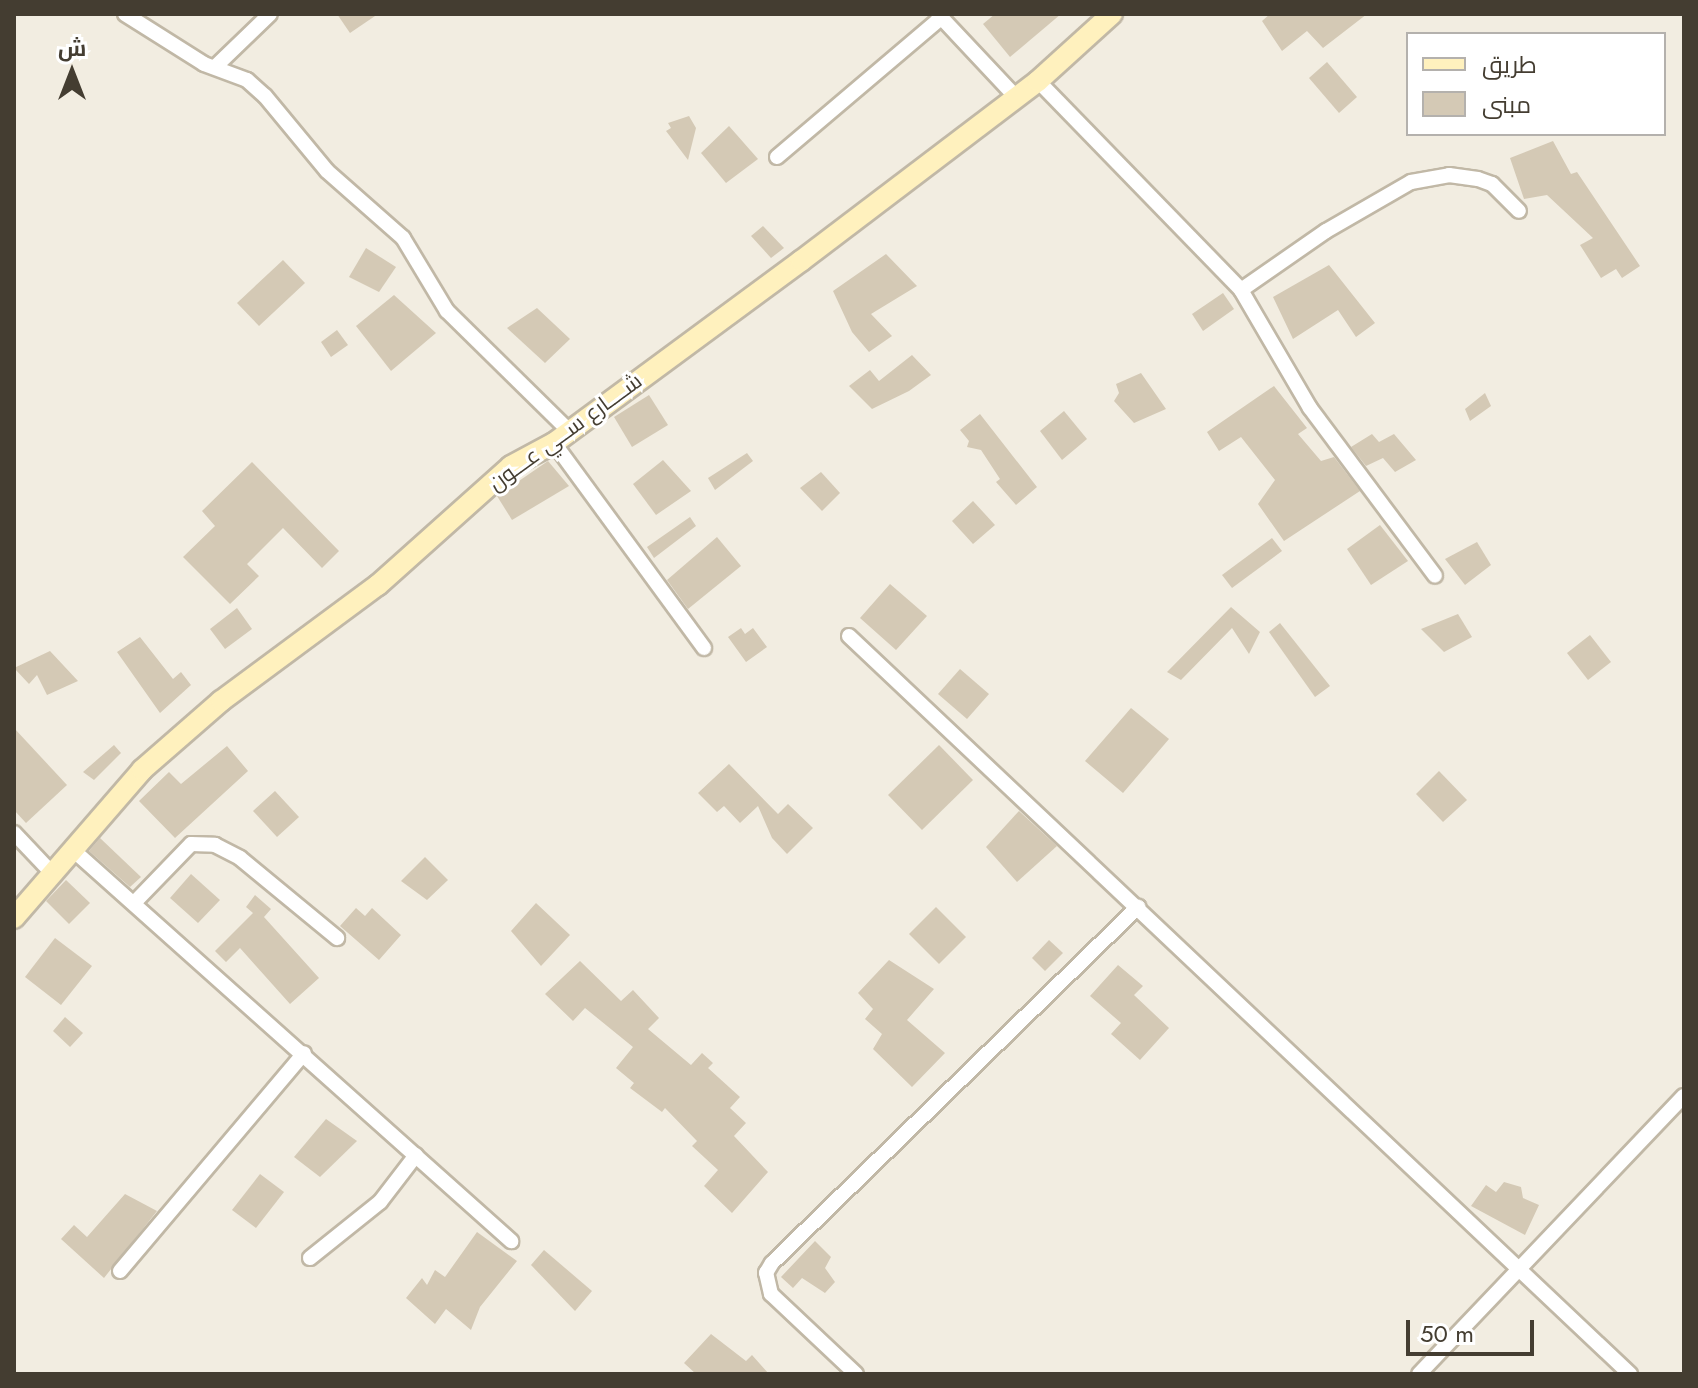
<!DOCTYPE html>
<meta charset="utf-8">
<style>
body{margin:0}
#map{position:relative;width:1698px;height:1388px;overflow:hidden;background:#f2ede1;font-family:Jost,Cairo,sans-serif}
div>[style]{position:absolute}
.building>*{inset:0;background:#d4c9b5}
.roads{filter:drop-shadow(2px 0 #c1b8a6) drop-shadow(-2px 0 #c1b8a6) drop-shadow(0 2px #c1b8a6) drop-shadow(0 -2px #c1b8a6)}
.street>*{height:14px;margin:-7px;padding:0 7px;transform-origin:7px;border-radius:7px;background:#fff}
.secondary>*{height:20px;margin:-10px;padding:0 10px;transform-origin:10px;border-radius:10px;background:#fff1be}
span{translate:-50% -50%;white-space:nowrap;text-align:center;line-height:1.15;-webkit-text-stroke:6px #fff;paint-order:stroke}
.street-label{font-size:22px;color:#443d31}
.frame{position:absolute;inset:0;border:16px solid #443d31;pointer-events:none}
.legend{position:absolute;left:1406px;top:32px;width:260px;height:104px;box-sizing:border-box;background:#fff;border:2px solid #b4b1ad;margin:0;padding:10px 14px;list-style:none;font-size:24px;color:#443d31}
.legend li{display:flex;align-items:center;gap:16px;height:40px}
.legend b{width:40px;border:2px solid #b4b1ad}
.north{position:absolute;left:32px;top:32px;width:80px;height:80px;-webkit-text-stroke:6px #fff;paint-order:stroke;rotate:0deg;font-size:22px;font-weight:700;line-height:32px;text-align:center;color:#443d31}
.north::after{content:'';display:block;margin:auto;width:28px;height:36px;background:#443d31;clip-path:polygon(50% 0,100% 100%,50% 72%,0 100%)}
.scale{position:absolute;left:1406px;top:1320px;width:128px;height:36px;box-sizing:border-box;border:4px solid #443d31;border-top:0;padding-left:10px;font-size:24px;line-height:28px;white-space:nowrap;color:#443d31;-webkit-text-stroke:6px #fff;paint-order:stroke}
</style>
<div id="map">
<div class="building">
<i style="clip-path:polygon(337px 14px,378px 14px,350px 33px)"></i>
<i style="clip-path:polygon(995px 14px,1061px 14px,1010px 57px,983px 24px)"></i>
<i style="clip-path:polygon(1270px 14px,1367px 14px,1323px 48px,1307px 31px,1282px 51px,1262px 21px)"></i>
<i style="clip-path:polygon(1327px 62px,1357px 97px,1339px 113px,1309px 78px)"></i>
<i style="clip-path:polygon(689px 116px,696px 128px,688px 160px,666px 131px,671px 128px,668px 123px)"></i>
<i style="clip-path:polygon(729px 126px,758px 159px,726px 183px,701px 153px)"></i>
<i style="clip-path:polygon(1553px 141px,1571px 174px,1577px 172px,1640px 266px,1622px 278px,1616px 269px,1601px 278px,1580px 245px,1593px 238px,1547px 195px,1524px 199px,1510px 158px)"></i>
<i style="clip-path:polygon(763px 226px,784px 248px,771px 258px,751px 236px)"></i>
<i style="clip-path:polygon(366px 248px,396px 267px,379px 292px,349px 277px)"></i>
<i style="clip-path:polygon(886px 254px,917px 286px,871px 314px,892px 336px,869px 352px,852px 332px,833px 291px)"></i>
<i style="clip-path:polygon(283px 260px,305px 283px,259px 326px,237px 303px)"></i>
<i style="clip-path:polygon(1329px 265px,1375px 323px,1356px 337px,1338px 310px,1293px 339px,1273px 297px)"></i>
<i style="clip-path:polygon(1223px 293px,1234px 309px,1203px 331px,1192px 314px)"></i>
<i style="clip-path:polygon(394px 295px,436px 333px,391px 371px,356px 326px)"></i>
<i style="clip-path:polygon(537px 308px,570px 339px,545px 363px,507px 328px)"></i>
<i style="clip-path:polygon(337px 330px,348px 345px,331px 357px,321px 342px)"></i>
<i style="clip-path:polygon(912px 355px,931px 375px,909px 391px,872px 409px,849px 386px,870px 370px,879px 381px)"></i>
<i style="clip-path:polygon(1141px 373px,1166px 409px,1134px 423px,1114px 401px,1119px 393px,1116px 384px)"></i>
<i style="clip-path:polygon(1274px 386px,1307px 428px,1298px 434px,1321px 461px,1334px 457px,1360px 491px,1284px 541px,1258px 504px,1275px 480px,1241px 437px,1219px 451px,1207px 432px)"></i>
<i style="clip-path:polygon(1485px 393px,1491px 406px,1470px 421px,1465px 409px)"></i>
<i style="clip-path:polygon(649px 395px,668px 425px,632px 447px,614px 417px)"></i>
<i style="clip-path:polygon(1064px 411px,1087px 439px,1062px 460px,1040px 431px)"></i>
<i style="clip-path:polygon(980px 414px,1037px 487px,1016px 505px,996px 482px,1000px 479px,981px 450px,967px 447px,969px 441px,960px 430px)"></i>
<i style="clip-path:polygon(1372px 434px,1379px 442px,1394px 434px,1416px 460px,1395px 472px,1383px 458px,1366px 466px,1351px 447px)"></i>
<i style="clip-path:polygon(747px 453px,753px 461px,715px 490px,708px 478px)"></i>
<i style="clip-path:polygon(663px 460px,691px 491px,656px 515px,633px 484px)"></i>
<i style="clip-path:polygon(548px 461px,569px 486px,512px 520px,497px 496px)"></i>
<i style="clip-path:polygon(252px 462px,339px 551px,322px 568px,283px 528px,247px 564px,259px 576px,230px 604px,183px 557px,215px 526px,202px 511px)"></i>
<i style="clip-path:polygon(821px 472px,840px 493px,822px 511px,800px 488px)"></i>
<i style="clip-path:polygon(973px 501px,995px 525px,973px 544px,952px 521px)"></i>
<i style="clip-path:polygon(690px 517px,696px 526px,654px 558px,647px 547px)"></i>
<i style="clip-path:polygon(1380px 525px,1408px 561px,1371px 585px,1347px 549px)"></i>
<i style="clip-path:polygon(717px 537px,741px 566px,688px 609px,667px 580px)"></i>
<i style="clip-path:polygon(1272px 538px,1282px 551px,1232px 588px,1222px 575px)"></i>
<i style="clip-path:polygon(1477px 542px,1491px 565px,1465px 585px,1445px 559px)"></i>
<i style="clip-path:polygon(890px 584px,927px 616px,896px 650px,860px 618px)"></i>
<i style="clip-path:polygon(1231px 607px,1260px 632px,1249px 654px,1232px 628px,1181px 680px,1167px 672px)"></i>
<i style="clip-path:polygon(237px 608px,252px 629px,225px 649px,210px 629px)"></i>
<i style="clip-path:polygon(1458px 614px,1472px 637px,1444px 652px,1421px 629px)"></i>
<i style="clip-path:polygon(1280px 623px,1330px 686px,1315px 697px,1269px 632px)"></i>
<i style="clip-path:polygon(741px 628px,745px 634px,753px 628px,767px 647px,746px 662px,728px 637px)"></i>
<i style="clip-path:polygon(1590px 635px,1611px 662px,1588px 680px,1567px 653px)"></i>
<i style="clip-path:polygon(140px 637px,173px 679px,181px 672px,191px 685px,160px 713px,117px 652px)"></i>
<i style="clip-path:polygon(50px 651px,78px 681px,47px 695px,37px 675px,29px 684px,14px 668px)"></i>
<i style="clip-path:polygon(960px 669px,989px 694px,967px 719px,938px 694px)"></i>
<i style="clip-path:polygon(1131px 708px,1169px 739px,1123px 793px,1085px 761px)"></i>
<i style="clip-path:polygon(14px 728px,67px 785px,26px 823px,14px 810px)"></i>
<i style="clip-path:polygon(114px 745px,121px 753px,94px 780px,83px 772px)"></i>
<i style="clip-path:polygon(939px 745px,973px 780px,922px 830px,888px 795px)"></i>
<i style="clip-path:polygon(227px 746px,248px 771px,175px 838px,139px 801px,169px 772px,181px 784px)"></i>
<i style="clip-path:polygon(729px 764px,778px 814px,788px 804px,813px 828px,787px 854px,772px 838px,758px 806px,740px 823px,724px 806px,717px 812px,698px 793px)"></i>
<i style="clip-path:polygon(1439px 771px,1467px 800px,1443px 822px,1416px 794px)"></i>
<i style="clip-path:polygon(275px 791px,299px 817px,277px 837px,253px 811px)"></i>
<i style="clip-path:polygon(1019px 811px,1057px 846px,1017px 882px,986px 847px)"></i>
<i style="clip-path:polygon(100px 838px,141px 877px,130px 887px,89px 851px)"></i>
<i style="clip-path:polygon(425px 857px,448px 880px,427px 900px,401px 881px)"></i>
<i style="clip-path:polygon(191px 874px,220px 900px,198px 923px,170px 898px)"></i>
<i style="clip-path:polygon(66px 880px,90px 903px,69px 924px,46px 901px)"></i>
<i style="clip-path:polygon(255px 895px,271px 909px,264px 917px,319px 978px,290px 1004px,240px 948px,226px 962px,215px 951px,253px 913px,246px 907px)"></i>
<i style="clip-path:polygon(536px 903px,570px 935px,541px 966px,511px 931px)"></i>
<i style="clip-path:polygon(936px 907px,966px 937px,939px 964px,909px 934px)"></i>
<i style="clip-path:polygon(356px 908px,365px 916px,372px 908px,401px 935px,379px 960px,340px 926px)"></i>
<i style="clip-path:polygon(55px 938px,92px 966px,61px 1005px,25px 977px)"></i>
<i style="clip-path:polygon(1049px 940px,1063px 953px,1045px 971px,1032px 958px)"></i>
<i style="clip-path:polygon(889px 960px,934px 989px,907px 1020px,945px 1053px,912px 1087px,873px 1049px,882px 1034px,865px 1019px,873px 1009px,858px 993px)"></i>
<i style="clip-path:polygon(580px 961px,621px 1001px,633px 990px,659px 1018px,648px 1029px,691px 1065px,702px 1053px,713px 1063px,708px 1068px,740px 1097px,730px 1108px,746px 1123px,734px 1136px,768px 1172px,732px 1213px,704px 1186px,718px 1170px,692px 1146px,697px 1141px,665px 1108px,662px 1112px,630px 1088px,634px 1083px,616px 1068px,633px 1047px,585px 1008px,573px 1021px,545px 994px)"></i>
<i style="clip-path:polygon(1118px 965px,1143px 986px,1134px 995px,1169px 1028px,1140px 1060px,1111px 1034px,1121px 1023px,1090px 996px)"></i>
<i style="clip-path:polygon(65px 1017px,83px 1033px,70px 1047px,53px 1031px)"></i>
<i style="clip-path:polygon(326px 1119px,357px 1141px,320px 1177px,294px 1157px)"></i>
<i style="clip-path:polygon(260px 1174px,284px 1192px,256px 1228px,232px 1210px)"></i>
<i style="clip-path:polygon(1504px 1182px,1521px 1187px,1523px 1198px,1539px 1205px,1525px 1235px,1471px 1206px,1486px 1185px,1496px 1192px)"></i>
<i style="clip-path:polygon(125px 1194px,157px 1211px,104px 1278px,61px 1239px,74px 1225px,87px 1237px)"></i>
<i style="clip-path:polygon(477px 1232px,517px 1261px,480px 1307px,471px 1330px,446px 1309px,435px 1324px,406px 1298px,422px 1278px,427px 1285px,435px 1270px,445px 1277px)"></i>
<i style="clip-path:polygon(815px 1241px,831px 1257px,825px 1268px,835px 1282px,825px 1293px,802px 1278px,793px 1288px,781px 1277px)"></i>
<i style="clip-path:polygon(544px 1250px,592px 1291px,575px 1311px,531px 1265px)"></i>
<i style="clip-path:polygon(711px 1334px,746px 1361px,752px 1355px,769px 1374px,696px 1374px,684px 1363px)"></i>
</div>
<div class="roads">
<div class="street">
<i style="left:125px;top:14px;width:93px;rotate:32.3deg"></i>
<i style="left:204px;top:64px;width:46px;rotate:20.4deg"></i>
<i style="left:247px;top:80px;width:24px;rotate:42deg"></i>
<i style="left:265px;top:96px;width:97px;rotate:50.4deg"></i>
<i style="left:327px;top:171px;width:101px;rotate:41.4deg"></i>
<i style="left:403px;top:238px;width:85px;rotate:58.9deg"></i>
<i style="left:447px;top:311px;width:170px;rotate:44.5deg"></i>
<i style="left:938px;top:14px;width:114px;rotate:46.8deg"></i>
<i style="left:215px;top:67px;width:76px;rotate:-43.9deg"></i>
<i style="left:1038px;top:81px;width:291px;rotate:45.8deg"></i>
<i style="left:1241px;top:290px;width:137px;rotate:59.7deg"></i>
<i style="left:1310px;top:408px;width:209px;rotate:53.3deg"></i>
<i style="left:777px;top:157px;width:215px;rotate:-40.3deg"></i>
<i style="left:1241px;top:290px;width:103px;rotate:-34.8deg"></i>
<i style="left:1326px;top:231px;width:98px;rotate:-30deg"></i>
<i style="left:1411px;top:182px;width:39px;rotate:-10deg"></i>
<i style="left:1449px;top:175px;width:29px;rotate:8deg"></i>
<i style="left:1478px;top:179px;width:15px;rotate:20deg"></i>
<i style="left:1492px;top:184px;width:38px;rotate:45deg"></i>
<i style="left:554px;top:443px;width:254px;rotate:53.8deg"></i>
<i style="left:849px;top:636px;width:1075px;rotate:43.38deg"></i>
<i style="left:14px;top:833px;width:55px;rotate:46.5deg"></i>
<i style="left:72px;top:849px;width:589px;rotate:41.76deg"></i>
<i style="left:134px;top:903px;width:82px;rotate:-46deg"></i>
<i style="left:191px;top:844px;width:24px;rotate:2deg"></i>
<i style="left:215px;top:845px;width:28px;rotate:27deg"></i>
<i style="left:240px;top:858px;width:126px;rotate:39.5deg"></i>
<i style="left:310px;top:1258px;width:90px;rotate:-38.7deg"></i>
<i style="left:380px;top:1202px;width:59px;rotate:-52.5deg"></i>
<i style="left:120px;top:1271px;width:285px;rotate:-49.8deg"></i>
<i style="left:856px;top:1374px;width:117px;rotate:-136.7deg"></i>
<i style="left:771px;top:1294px;width:22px;rotate:-103deg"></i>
<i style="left:766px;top:1273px;width:12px;rotate:-59deg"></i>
<i style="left:772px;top:1263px;width:511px;rotate:-44.21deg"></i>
<i style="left:1419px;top:1374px;width:384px;rotate:-46.4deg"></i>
</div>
<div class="secondary">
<i style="left:14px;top:918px;width:196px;rotate:-49.1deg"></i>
<i style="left:142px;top:770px;width:105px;rotate:-41.1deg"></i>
<i style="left:221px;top:701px;width:195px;rotate:-36.5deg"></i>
<i style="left:378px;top:585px;width:178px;rotate:-41.8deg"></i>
<i style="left:511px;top:466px;width:49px;rotate:-28.1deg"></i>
<i style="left:554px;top:443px;width:307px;rotate:-36.4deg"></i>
<i style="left:801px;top:261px;width:298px;rotate:-37.2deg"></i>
<i style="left:1038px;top:81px;width:100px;rotate:-42.2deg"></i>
</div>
</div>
<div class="street-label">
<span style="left:565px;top:432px;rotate:-36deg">شــــارع ســي عـــون</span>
</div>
<div class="frame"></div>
<ul class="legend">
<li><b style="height:10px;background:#fff1be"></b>طريق</li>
<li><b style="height:22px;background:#d4c9b5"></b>مبنى</li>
</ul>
<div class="north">ش</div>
<div class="scale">50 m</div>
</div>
